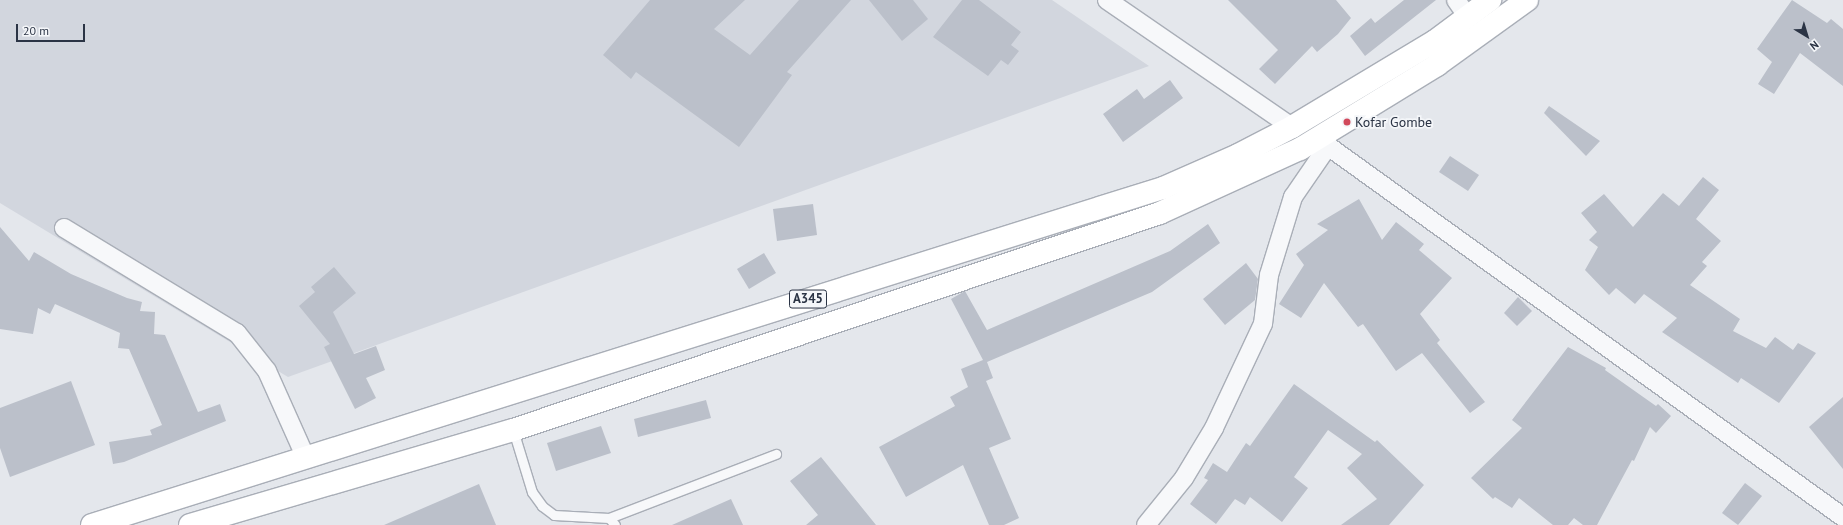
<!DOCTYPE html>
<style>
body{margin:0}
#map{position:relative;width:1843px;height:525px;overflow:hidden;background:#e4e7ec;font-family:"PT Sans",sans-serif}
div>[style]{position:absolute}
.built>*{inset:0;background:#d2d6de}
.building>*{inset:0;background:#bbc0ca}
.roads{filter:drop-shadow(1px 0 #a9aeb7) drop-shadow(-1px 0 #a9aeb7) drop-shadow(0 1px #a9aeb7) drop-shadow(0 -1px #a9aeb7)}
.service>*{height:9px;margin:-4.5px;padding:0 4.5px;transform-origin:4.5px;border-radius:4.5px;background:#f7f8fa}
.minor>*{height:18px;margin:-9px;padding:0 9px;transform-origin:9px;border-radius:9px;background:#f7f8fa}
.trunk>*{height:22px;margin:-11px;padding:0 11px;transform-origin:11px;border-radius:11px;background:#fff}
.dots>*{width:11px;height:11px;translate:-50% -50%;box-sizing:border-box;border:2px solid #f4f6f9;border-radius:50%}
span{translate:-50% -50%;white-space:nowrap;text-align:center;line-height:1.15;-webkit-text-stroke:3.5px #f4f6f9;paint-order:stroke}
.shield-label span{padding:1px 3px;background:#f4f6f9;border:1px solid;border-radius:3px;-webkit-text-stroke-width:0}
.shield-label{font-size:13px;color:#2b3445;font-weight:700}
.poi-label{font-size:14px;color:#2b3445}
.left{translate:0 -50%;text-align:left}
.north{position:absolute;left:1787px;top:16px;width:40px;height:40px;-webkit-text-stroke:3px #f4f6f9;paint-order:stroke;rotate:142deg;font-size:11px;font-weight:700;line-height:16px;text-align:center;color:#2b3445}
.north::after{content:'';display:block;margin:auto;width:14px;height:18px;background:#2b3445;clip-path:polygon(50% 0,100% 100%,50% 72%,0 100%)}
.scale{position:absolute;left:16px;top:24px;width:69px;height:18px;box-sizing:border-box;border:2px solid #2b3445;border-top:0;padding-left:5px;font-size:12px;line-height:14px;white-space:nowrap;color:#2b3445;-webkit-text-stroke:3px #f4f6f9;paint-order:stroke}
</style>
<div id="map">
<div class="built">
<i style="clip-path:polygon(0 0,1052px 0,1149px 66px,288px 377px,0 203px)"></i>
</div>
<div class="building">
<i style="clip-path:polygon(650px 0,745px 0,714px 29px,750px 55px,799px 0,851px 0,787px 72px,792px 75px,739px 147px,636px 72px,631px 79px,603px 55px)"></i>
<i style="clip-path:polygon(869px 0,913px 0,928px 19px,902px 41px)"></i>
<i style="clip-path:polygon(962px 0,979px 0,1021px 32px,1011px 45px,1019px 51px,1008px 65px,1001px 60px,988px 76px,933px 37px)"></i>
<i style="clip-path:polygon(1228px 0,1336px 0,1351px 18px,1338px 34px,1317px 52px,1312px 46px,1275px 84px,1259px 69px,1278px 50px)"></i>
<i style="clip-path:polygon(1404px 0,1436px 0,1365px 56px,1350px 36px,1371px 18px,1375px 23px)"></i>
<i style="clip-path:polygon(1792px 0,1827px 23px,1831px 19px,1843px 29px,1843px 86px,1800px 53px,1774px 94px,1758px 84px,1772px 62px,1757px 49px)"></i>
<i style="clip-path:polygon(1170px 80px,1183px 98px,1123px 142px,1103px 114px,1137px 89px,1144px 99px)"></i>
<i style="clip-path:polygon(1549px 106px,1600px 141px,1586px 156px,1544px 113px)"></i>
<i style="clip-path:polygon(1450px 156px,1479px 175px,1468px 191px,1439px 172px)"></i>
<i style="clip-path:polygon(1703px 177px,1719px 190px,1696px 219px,1721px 241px,1702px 262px,1707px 266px,1690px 285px,1740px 319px,1733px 331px,1766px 348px,1775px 337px,1793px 350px,1798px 343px,1816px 353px,1779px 403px,1741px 378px,1738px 383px,1662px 332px,1677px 318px,1644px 294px,1635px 304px,1616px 288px,1609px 295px,1585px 270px,1598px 247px,1589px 240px,1597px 232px,1581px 213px,1604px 194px,1633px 227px,1663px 193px,1679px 206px)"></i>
<i style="clip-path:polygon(1359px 199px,1382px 240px,1396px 222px,1424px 244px,1419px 250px,1452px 278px,1420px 314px,1440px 340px,1437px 343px,1485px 402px,1470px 413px,1422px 353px,1396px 371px,1363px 324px,1358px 327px,1324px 283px,1301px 318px,1279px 304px,1304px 265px,1296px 254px,1328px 230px,1317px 224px)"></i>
<i style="clip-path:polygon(813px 204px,817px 235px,777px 241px,773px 209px)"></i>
<i style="clip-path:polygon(1208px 224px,1220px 243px,1152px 292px,987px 362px,993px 378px,986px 381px,1011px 439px,989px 448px,1019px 518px,1004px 525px,989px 525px,963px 465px,906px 497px,879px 447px,955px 406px,950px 397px,968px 387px,961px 369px,983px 360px,951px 299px,965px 291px,987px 330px,1170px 251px)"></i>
<i style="clip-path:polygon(0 227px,29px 261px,34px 252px,71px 274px,127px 298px,142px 302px,140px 311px,155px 312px,154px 334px,165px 335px,198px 412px,220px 404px,226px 421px,124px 462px,113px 464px,109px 442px,152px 435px,150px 430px,162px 425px,129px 349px,118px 348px,120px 333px,55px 304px,50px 314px,38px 308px,33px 334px,0 329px)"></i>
<i style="clip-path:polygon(764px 253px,776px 273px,749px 289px,737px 269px)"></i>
<i style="clip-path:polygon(1246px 263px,1258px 279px,1255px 300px,1225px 325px,1203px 299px)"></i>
<i style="clip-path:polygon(334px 267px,356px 293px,333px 312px,354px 354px,376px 346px,385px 370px,366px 378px,376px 398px,355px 409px,324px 347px,330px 344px,299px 306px,315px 292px,311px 287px)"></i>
<i style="clip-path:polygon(1518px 297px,1532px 311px,1517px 326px,1504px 313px)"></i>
<i style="clip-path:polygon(1568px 347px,1606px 368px,1605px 370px,1656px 406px,1658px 404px,1671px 416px,1656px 433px,1650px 427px,1634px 461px,1632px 460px,1597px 525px,1583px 525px,1574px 518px,1568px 525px,1553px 525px,1519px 498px,1512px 508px,1495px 497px,1493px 499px,1471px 478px,1522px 428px,1512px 420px)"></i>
<i style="clip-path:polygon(71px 381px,95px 445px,10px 477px,0 448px,0 408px)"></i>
<i style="clip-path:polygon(1294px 384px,1375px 442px,1377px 440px,1424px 485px,1389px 525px,1341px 525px,1377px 499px,1347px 468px,1362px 454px,1328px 430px,1294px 477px,1308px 488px,1282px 522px,1250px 497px,1245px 505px,1235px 499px,1216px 524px,1190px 504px,1208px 480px,1204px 478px,1213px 463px,1227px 472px,1246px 443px,1250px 446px)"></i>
<i style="clip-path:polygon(1843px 397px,1843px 469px,1809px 427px)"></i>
<i style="clip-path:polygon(706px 400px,711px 418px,638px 437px,634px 419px)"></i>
<i style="clip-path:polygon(601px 426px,611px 453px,556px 471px,547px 443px)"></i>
<i style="clip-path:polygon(821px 457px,876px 525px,806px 525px,818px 515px,790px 481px)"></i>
<i style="clip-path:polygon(1745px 483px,1762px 496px,1738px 525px,1722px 513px)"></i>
<i style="clip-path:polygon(479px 484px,496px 525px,384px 525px)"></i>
<i style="clip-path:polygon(731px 499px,743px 525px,672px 525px)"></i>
</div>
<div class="roads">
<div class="service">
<i style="left:513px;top:430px;width:65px;rotate:73deg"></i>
<i style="left:532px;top:492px;width:17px;rotate:54deg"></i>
<i style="left:542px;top:506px;width:15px;rotate:37deg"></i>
<i style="left:554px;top:515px;width:55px;rotate:3.1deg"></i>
<i style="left:609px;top:518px;width:9px;rotate:49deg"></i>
<i style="left:609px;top:518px;width:179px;rotate:-21deg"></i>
</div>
<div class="minor">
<i style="left:1107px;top:0;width:224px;rotate:34.5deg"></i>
<i style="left:1456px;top:0;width:21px;rotate:55deg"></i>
<i style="left:1321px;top:136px;width:12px;rotate:55deg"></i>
<i style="left:1328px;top:146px;width:635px;rotate:35.77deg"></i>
<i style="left:64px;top:228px;width:202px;rotate:31.3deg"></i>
<i style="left:237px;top:333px;width:48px;rotate:51.7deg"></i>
<i style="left:267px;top:371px;width:93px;rotate:65.9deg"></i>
<i style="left:1146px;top:525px;width:60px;rotate:-51deg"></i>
<i style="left:1184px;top:478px;width:58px;rotate:-59deg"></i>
<i style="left:1214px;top:428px;width:115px;rotate:-64.8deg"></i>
<i style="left:1263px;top:324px;width:49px;rotate:-83deg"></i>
<i style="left:1269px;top:275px;width:82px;rotate:-72.9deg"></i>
<i style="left:1293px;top:197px;width:62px;rotate:-55.5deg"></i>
</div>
<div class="trunk">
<i style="left:92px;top:525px;width:1123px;rotate:-17.47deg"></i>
<i style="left:1163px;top:188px;width:82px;rotate:-23.7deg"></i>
<i style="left:1238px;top:155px;width:61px;rotate:-27.4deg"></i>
<i style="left:1292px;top:127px;width:167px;rotate:-31deg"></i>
<i style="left:1435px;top:41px;width:69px;rotate:-36.7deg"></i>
<i style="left:190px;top:525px;width:337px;rotate:-16.4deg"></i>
<i style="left:513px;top:430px;width:682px;rotate:-18.54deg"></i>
<i style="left:1160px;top:213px;width:154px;rotate:-24.6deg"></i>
<i style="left:1300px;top:149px;width:161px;rotate:-31.5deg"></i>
<i style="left:1437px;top:65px;width:111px;rotate:-35.8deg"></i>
</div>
</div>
<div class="dots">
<i style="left:1347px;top:122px;background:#d1495b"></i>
</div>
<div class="shield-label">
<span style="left:808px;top:299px">A345</span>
</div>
<div class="poi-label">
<span class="left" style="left:1355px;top:122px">Kofar Gombe</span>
</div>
<div class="north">N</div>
<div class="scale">20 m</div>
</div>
